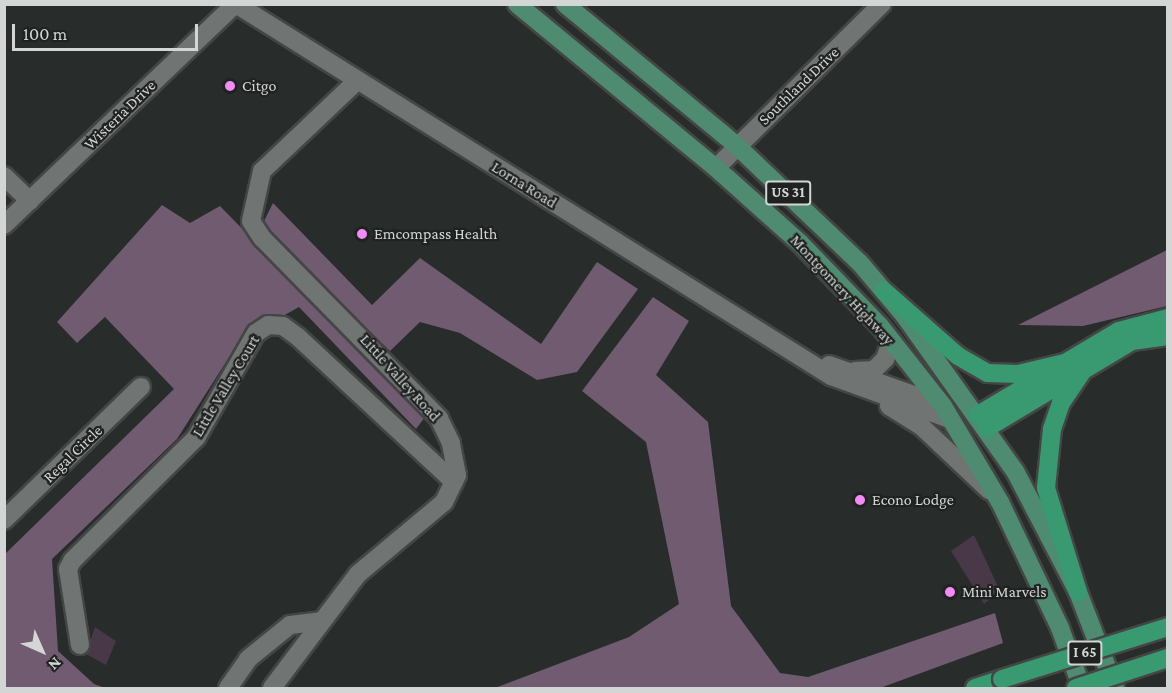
<!DOCTYPE html>
<style>
body{margin:0}
#map{position:relative;width:1172px;height:693px;overflow:hidden;background:#282c2a;font-family:"Crimson Pro",serif}
div>[style]{position:absolute}
.green>*{inset:0;background:#483848}
.forest>*{inset:0;background:#705b70}
.roads{filter:drop-shadow(2px 0 #444645) drop-shadow(-2px 0 #444645) drop-shadow(0 2px #444645) drop-shadow(0 -2px #444645)}
.minor>*{height:18px;margin:-9px;padding:0 9px;transform-origin:9px;border-radius:9px;background:#707472}
.major>*{height:18px;margin:-9px;padding:0 9px;transform-origin:9px;border-radius:9px;background:#4f8b71}
.highway>*{height:18px;margin:-9px;padding:0 9px;transform-origin:9px;border-radius:9px;background:#399a71}
.bridges{filter:drop-shadow(2px 0 #444645) drop-shadow(-2px 0 #444645) drop-shadow(0 2px #444645) drop-shadow(0 -2px #444645)}
.highway-bridge>*{height:18px;margin:-9px;padding:0 9px;transform-origin:9px;border-radius:9px;background:#399a71}
.dots>*{width:16px;height:16px;translate:-50% -50%;box-sizing:border-box;border:3px solid #1f2220;border-radius:50%}
span{translate:-50% -50%;white-space:nowrap;text-align:center;line-height:1.15;-webkit-text-stroke:4.5px #1f2220;paint-order:stroke}
.shield-label span{padding:2px 4px;background:#1f2220;border:2px solid;border-radius:4px;-webkit-text-stroke-width:0}
.shield-label{font-size:15px;color:#d4d6d5;font-weight:700}
.poi-label{font-size:16px;color:#d4d6d5}
.left{translate:0 -50%;text-align:left}
.street-label{font-size:16px;color:#d4d6d5}
.frame{position:absolute;inset:0;border:6px solid #d4d6d5;pointer-events:none}
.north{position:absolute;left:12px;top:621px;width:60px;height:60px;-webkit-text-stroke:4px #1f2220;paint-order:stroke;rotate:135deg;font-size:16px;font-weight:700;line-height:24px;text-align:center;color:#d4d6d5}
.north::after{content:'';display:block;margin:auto;width:21px;height:27px;background:#d4d6d5;clip-path:polygon(50% 0,100% 100%,50% 72%,0 100%)}
.scale{position:absolute;left:12px;top:24px;width:186px;height:27px;box-sizing:border-box;border:3px solid #d4d6d5;border-top:0;padding-left:8px;font-size:18px;line-height:21px;white-space:nowrap;color:#d4d6d5;-webkit-text-stroke:4px #1f2220;paint-order:stroke}
</style>
<div id="map">
<div class="green">
<i style="clip-path:polygon(974px 535px,1000px 591px,984px 604px,951px 551px)"></i>
<i style="clip-path:polygon(95px 627px,116px 641px,106px 665px,86px 654px)"></i>
</div>
<div class="forest">
<i style="clip-path:polygon(273px 203px,372px 305px,420px 258px,541px 344px,597px 262px,638px 289px,577px 372px,537px 380px,460px 333px,420px 322px,390px 351px,279px 244px,263px 223px)"></i>
<i style="clip-path:polygon(162px 205px,190px 223px,220px 206px,425px 417px,416px 429px,299px 307px,240px 340px,177px 439px,52px 559px,58px 651px,94px 684px,105px 688px,5px 688px,5px 554px,174px 389px,105px 317px,77px 343px,57px 322px)"></i>
<i style="clip-path:polygon(1167px 250px,1167px 306px,1083px 326px,1018px 325px)"></i>
<i style="clip-path:polygon(653px 297px,689px 321px,656px 375px,708px 422px,731px 606px,780px 673px,808px 677px,995px 613px,1003px 643px,880px 688px,495px 688px,629px 637px,679px 604px,646px 442px,582px 391px)"></i>
</div>
<div class="roads">
<div class="minor">
<i style="left:236px;top:4px;width:702px;rotate:32.01deg"></i>
<i style="left:831px;top:376px;width:127px;rotate:19.9deg"></i>
<i style="left:716px;top:168px;width:233px;rotate:-44.7deg"></i>
<i style="left:4px;top:176px;width:36px;rotate:44deg"></i>
<i style="left:4px;top:225px;width:320px;rotate:-43.7deg"></i>
<i style="left:829px;top:365px;width:99px;rotate:19.5deg"></i>
<i style="left:855px;top:371px;width:19px;rotate:-3deg"></i>
<i style="left:874px;top:370px;width:16px;rotate:-45deg"></i>
<i style="left:885px;top:359px;width:18px;rotate:-71deg"></i>
<i style="left:889px;top:406px;width:36px;rotate:32deg"></i>
<i style="left:920px;top:425px;width:95px;rotate:43.3deg"></i>
<i style="left:4px;top:520px;width:191px;rotate:-44.2deg"></i>
<i style="left:80px;top:645px;width:77px;rotate:-99deg"></i>
<i style="left:68px;top:569px;width:9px;rotate:-63deg"></i>
<i style="left:72px;top:561px;width:175px;rotate:-44.8deg"></i>
<i style="left:196px;top:438px;width:121px;rotate:-60.3deg"></i>
<i style="left:256px;top:333px;width:14px;rotate:-34deg"></i>
<i style="left:268px;top:325px;width:15px;rotate:4deg"></i>
<i style="left:283px;top:326px;width:19px;rotate:36deg"></i>
<i style="left:298px;top:337px;width:213px;rotate:42.9deg"></i>
<i style="left:228px;top:688px;width:35px;rotate:-55deg"></i>
<i style="left:248px;top:659px;width:54px;rotate:-39deg"></i>
<i style="left:290px;top:625px;width:31px;rotate:-7deg"></i>
<i style="left:272px;top:688px;width:143px;rotate:-53deg"></i>
<i style="left:358px;top:574px;width:112px;rotate:-39.9deg"></i>
<i style="left:444px;top:502px;width:30px;rotate:-64deg"></i>
<i style="left:457px;top:475px;width:33px;rotate:-101deg"></i>
<i style="left:451px;top:443px;width:28px;rotate:-116deg"></i>
<i style="left:439px;top:418px;width:252px;rotate:-134.5deg"></i>
<i style="left:262px;top:238px;width:20px;rotate:-123deg"></i>
<i style="left:251px;top:221px;width:51px;rotate:-77.6deg"></i>
<i style="left:262px;top:171px;width:132px;rotate:-43.5deg"></i>
</div>
<div class="major">
<i style="left:517px;top:4px;width:258px;rotate:39.5deg"></i>
<i style="left:716px;top:168px;width:113px;rotate:41.8deg"></i>
<i style="left:800px;top:243px;width:115px;rotate:46.1deg"></i>
<i style="left:880px;top:326px;width:102px;rotate:51.8deg"></i>
<i style="left:943px;top:406px;width:112px;rotate:59.3deg"></i>
<i style="left:1000px;top:502px;width:140px;rotate:64.5deg"></i>
<i style="left:1060px;top:628px;width:64px;rotate:69.9deg"></i>
<i style="left:565px;top:4px;width:223px;rotate:39.5deg"></i>
<i style="left:737px;top:146px;width:170px;rotate:43.6deg"></i>
<i style="left:860px;top:263px;width:68px;rotate:49.8deg"></i>
<i style="left:904px;top:315px;width:191px;rotate:54.6deg"></i>
<i style="left:1015px;top:471px;width:136px;rotate:62.5deg"></i>
<i style="left:1078px;top:592px;width:103px;rotate:68.9deg"></i>
</div>
<div class="highway">
<i style="left:884px;top:291px;width:98px;rotate:41.3deg"></i>
<i style="left:958px;top:356px;width:34px;rotate:30deg"></i>
<i style="left:988px;top:373px;width:30px;rotate:2deg"></i>
<i style="left:1018px;top:374px;width:52px;rotate:-13.2deg"></i>
<i style="left:978px;top:415px;width:164px;rotate:-30.8deg"></i>
<i style="left:1119px;top:331px;width:51px;rotate:-14.9deg"></i>
<i style="left:987px;top:428px;width:169px;rotate:-31deg"></i>
<i style="left:1132px;top:341px;width:36px;rotate:-8deg"></i>
<i style="left:1078px;top:592px;width:109px;rotate:-107.1deg"></i>
<i style="left:1046px;top:488px;width:59px;rotate:-84.2deg"></i>
<i style="left:1052px;top:429px;width:28px;rotate:-71deg"></i>
<i style="left:1061px;top:403px;width:36px;rotate:-56deg"></i>
<i style="left:975px;top:688px;width:28px;rotate:-18deg"></i>
</div>
</div>
<div class="bridges">
<div class="highway-bridge">
<i style="left:1002px;top:679px;width:174px;rotate:-17.4deg"></i>
<i style="left:1076px;top:688px;width:97px;rotate:-18.1deg"></i>
</div>
</div>
<div class="dots">
<i style="left:230px;top:86px;background:#f18bf5"></i>
<i style="left:362px;top:234px;background:#f18bf5"></i>
<i style="left:860px;top:500px;background:#f18bf5"></i>
<i style="left:950px;top:592px;background:#f18bf5"></i>
</div>
<div class="shield-label">
<span style="left:788px;top:193px">US 31</span>
<span style="left:1085px;top:653px">I 65</span>
</div>
<div class="poi-label">
<span class="left" style="left:242px;top:86px">Citgo</span>
<span class="left" style="left:374px;top:234px">Emcompass Health</span>
<span class="left" style="left:872px;top:500px">Econo Lodge</span>
<span class="left" style="left:962px;top:592px">Mini Marvels</span>
</div>
<div class="street-label">
<span style="left:799px;top:86px;rotate:-44deg">Southland Drive</span>
<span style="left:120px;top:115px;rotate:-44deg">Wisteria Drive</span>
<span style="left:524px;top:185px;rotate:32deg">Lorna Road</span>
<span style="left:842px;top:290px;rotate:47deg">Montgomery Highway</span>
<span style="left:400px;top:378px;rotate:48deg">Little Valley Road</span>
<span style="left:226px;top:386px;rotate:-59deg">Little Valley Court</span>
<span style="left:73px;top:454px;rotate:-44deg">Regal Circle</span>
</div>
<div class="frame"></div>
<div class="north">N</div>
<div class="scale">100 m</div>
</div>
